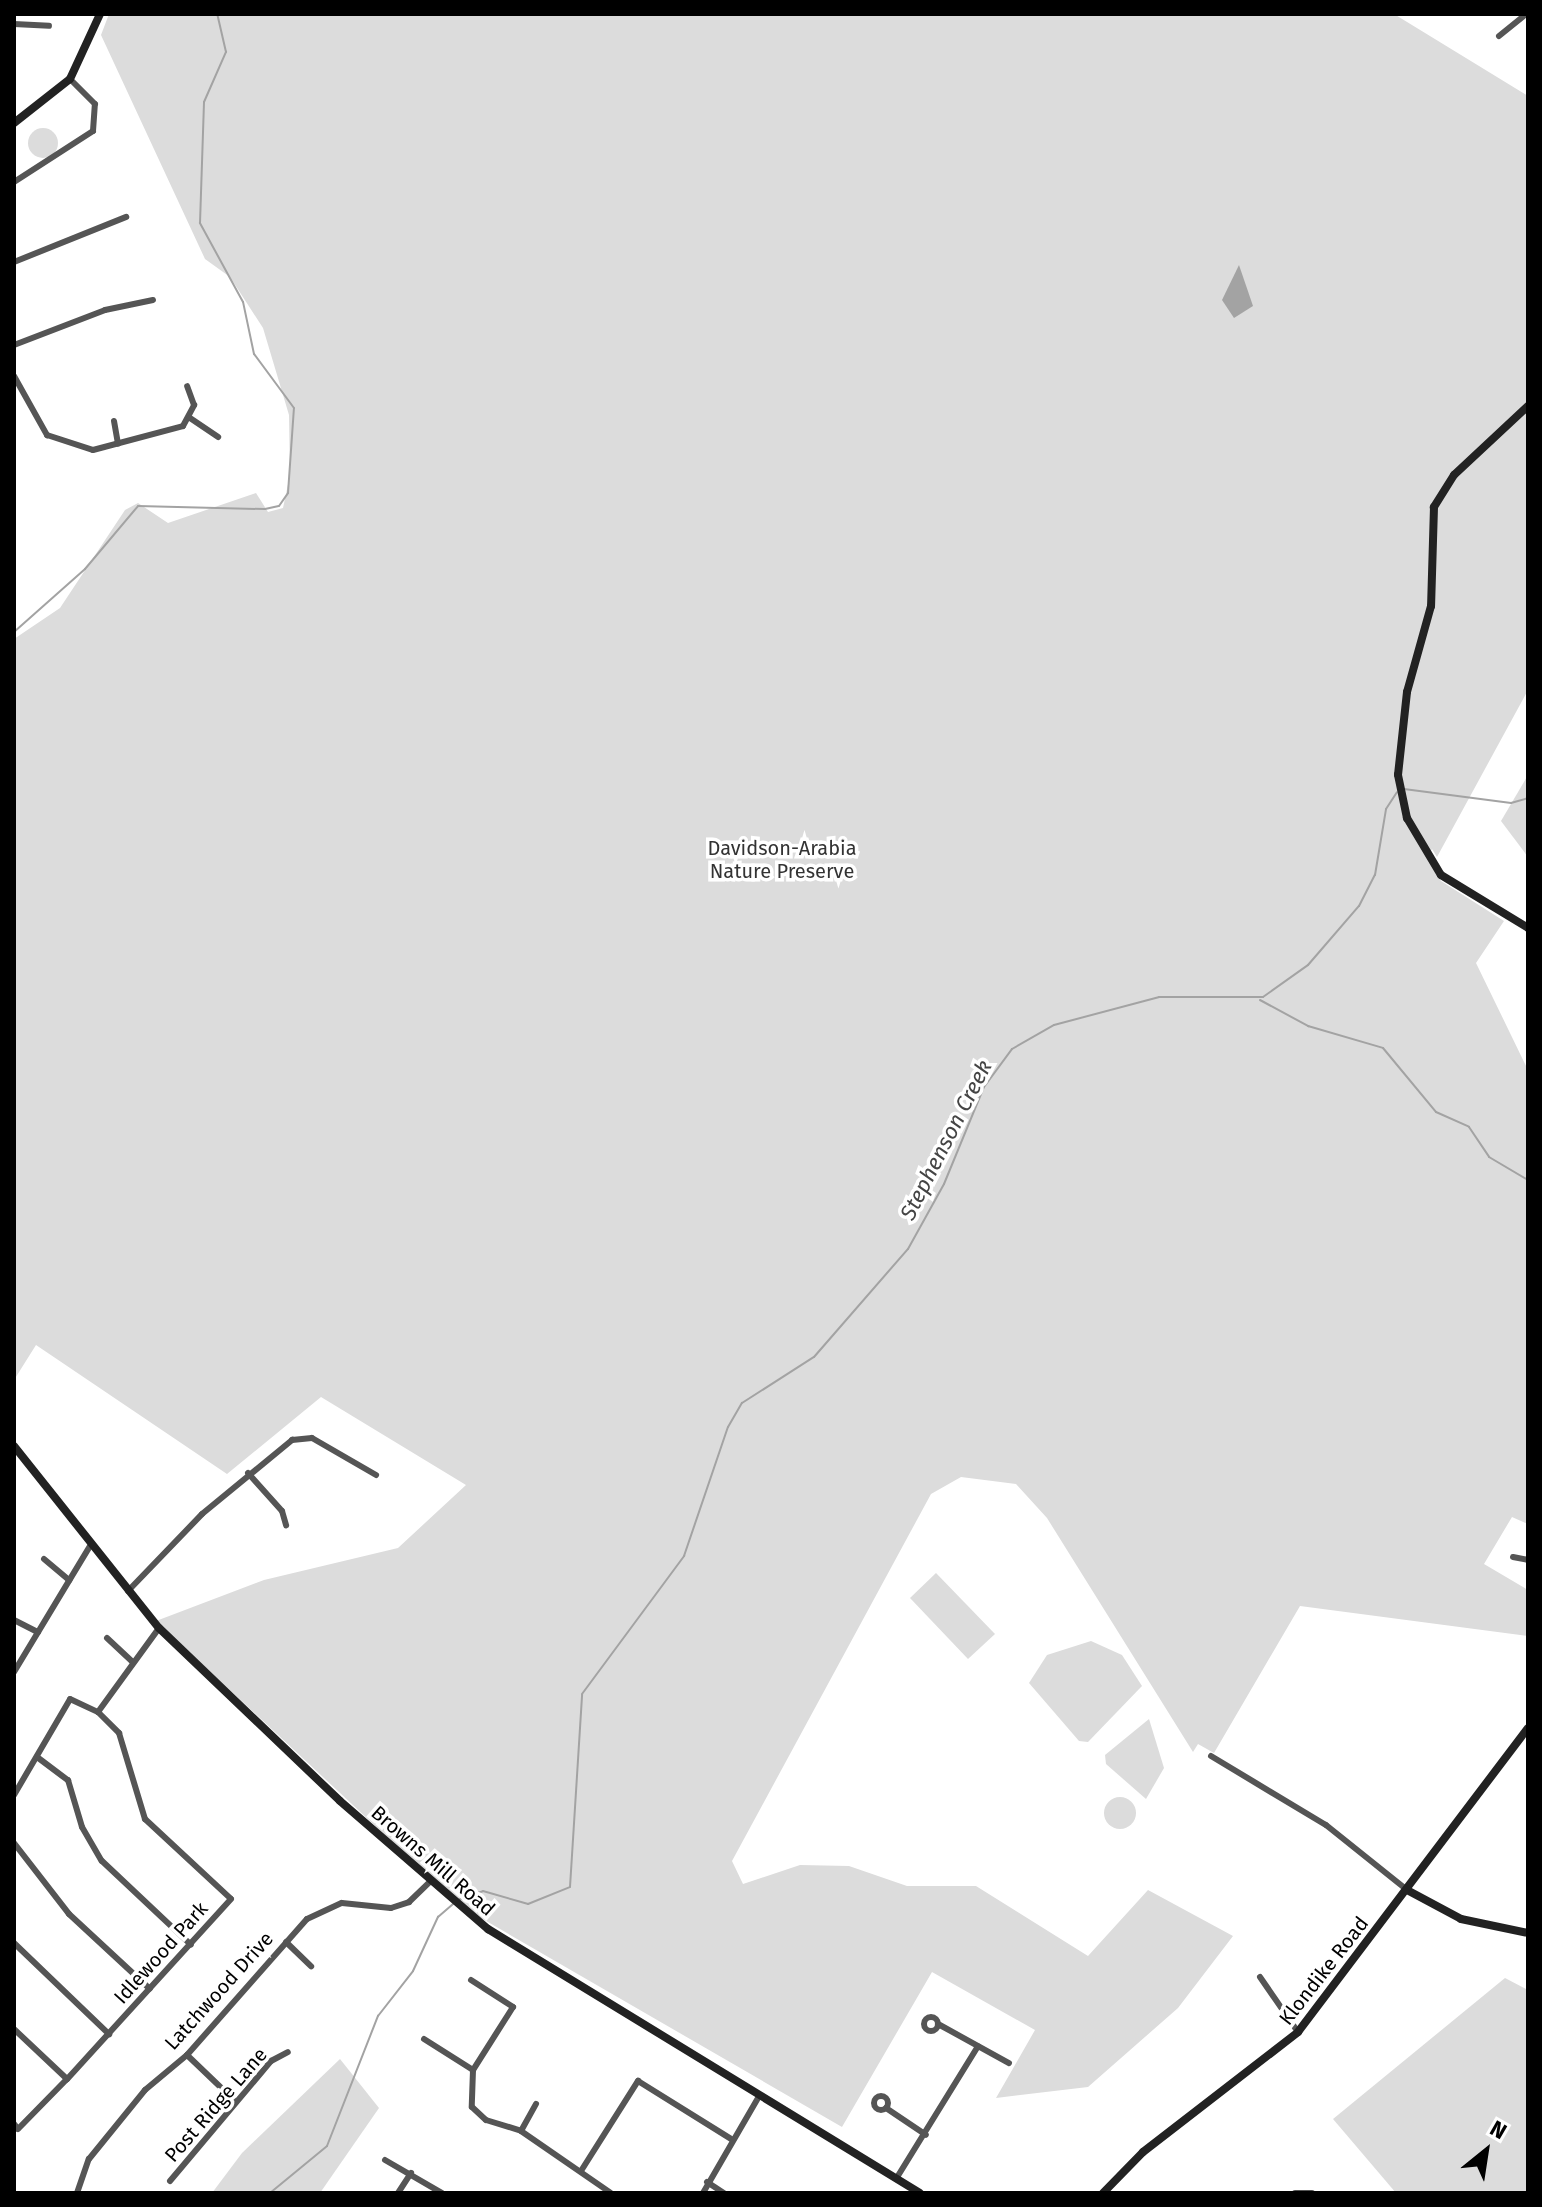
<!DOCTYPE html>
<style>
body{margin:0}
#map{position:relative;width:1542px;height:2207px;overflow:hidden;background:#fff;font-family:"Fira Sans",sans-serif}
div>[style]{position:absolute}
.green>*{inset:0;background:#dcdcdc}
.round{border-radius:50%}
.water>*{inset:0;background:#a3a3a3}
.stream>*{height:2px;margin:-1px;padding:0 1px;transform-origin:1px;border-radius:1px;background:#a3a3a3}
.street>*{height:6px;margin:-3px;padding:0 3px;transform-origin:3px;border-radius:3px;background:#555}
.street>.ring{margin:-3px;padding:0;box-sizing:content-box;background:none;border:6px solid #555;border-radius:50%}
.secondary>*{height:8px;margin:-4px;padding:0 4px;transform-origin:4px;border-radius:4px;background:#222}
span{translate:-50% -50%;white-space:nowrap;text-align:center;line-height:1.15;-webkit-text-stroke:7px #fff;paint-order:stroke}
.park-label{font-size:20px;color:#333}
.street-label{font-size:20px;color:#000}
.water-label{font-size:22px;color:#444;font-style:italic}
.frame{position:absolute;inset:0;border:16px solid #000;pointer-events:none}
.north{position:absolute;left:1446px;top:2111px;width:80px;height:80px;-webkit-text-stroke:6px #fff;paint-order:stroke;rotate:30deg;font-size:22px;font-weight:700;line-height:32px;text-align:center;color:#000}
.north::after{content:'';display:block;margin:auto;width:28px;height:36px;background:#000;clip-path:polygon(50% 0,100% 100%,50% 72%,0 100%)}
</style>
<div id="map">
<div class="green">
<i style="clip-path:polygon(109px 14px,1394px 14px,1528px 96px,1528px 690px,1437px 857px,1432px 849px,1427px 858px,1441px 881px,1504px 921px,1476px 963px,1528px 1070px,1528px 1524px,1512px 1517px,1484px 1564px,1528px 1590px,1528px 1636px,1300px 1606px,1214px 1753px,1198px 1744px,1193px 1752px,1047px 1518px,1016px 1484px,961px 1477px,931px 1494px,732px 1861px,743px 1884px,800px 1865px,849px 1866px,907px 1886px,976px 1886px,1088px 1956px,1148px 1890px,1233px 1936px,1178px 2008px,1088px 2087px,996px 2098px,1035px 2030px,932px 1972px,842px 2127px,462px 1907px,156px 1621px,264px 1580px,398px 1548px,466px 1485px,321px 1397px,227px 1474px,36px 1345px,14px 1380px,14px 639px,60px 608px,125px 510px,138px 503px,168px 523px,256px 493px,268px 512px,283px 508px,290px 475px,289px 415px,263px 328px,230px 277px,205px 259px,101px 35px)"></i>
<i class="round" style="left:28px;top:128px;width:30px;height:30px"></i>
<i style="clip-path:polygon(1528px 775px,1528px 857px,1501px 821px)"></i>
<i style="clip-path:polygon(936px 1573px,995px 1634px,968px 1659px,910px 1598px)"></i>
<i style="clip-path:polygon(1091px 1641px,1122px 1655px,1142px 1686px,1088px 1742px,1079px 1741px,1029px 1683px,1047px 1655px)"></i>
<i style="clip-path:polygon(1149px 1719px,1164px 1768px,1146px 1799px,1106px 1764px,1105px 1755px)"></i>
<i class="round" style="left:1104px;top:1797px;width:32px;height:32px"></i>
<i style="clip-path:polygon(1505px 1978px,1528px 1990px,1528px 2192px,1396px 2193px,1333px 2119px)"></i>
<i style="clip-path:polygon(340px 2059px,379px 2108px,320px 2193px,212px 2193px,242px 2153px)"></i>
</div>
<div class="water">
<i style="clip-path:polygon(1239px 265px,1253px 306px,1234px 318px,1222px 300px)"></i>
</div>
<div class="stream">
<i style="left:14px;top:632px;width:95px;rotate:-41.6deg"></i>
<i style="left:85px;top:569px;width:82px;rotate:-49.9deg"></i>
<i style="left:138px;top:506px;width:127px;rotate:1.4deg"></i>
<i style="left:265px;top:509px;width:14px;rotate:-12deg"></i>
<i style="left:279px;top:506px;width:16px;rotate:-55deg"></i>
<i style="left:288px;top:493px;width:85px;rotate:-86deg"></i>
<i style="left:294px;top:408px;width:67px;rotate:-126.5deg"></i>
<i style="left:254px;top:354px;width:53px;rotate:-101.9deg"></i>
<i style="left:243px;top:302px;width:90px;rotate:-118.6deg"></i>
<i style="left:200px;top:223px;width:121px;rotate:-88.1deg"></i>
<i style="left:204px;top:102px;width:55px;rotate:-66.3deg"></i>
<i style="left:226px;top:52px;width:39px;rotate:-103deg"></i>
<i style="left:1404px;top:789px;width:108px;rotate:7.5deg"></i>
<i style="left:1511px;top:803px;width:18px;rotate:-16deg"></i>
<i style="left:1260px;top:1000px;width:55px;rotate:28.4deg"></i>
<i style="left:1308px;top:1026px;width:78px;rotate:16.3deg"></i>
<i style="left:1383px;top:1048px;width:83px;rotate:50.4deg"></i>
<i style="left:1436px;top:1112px;width:36px;rotate:24deg"></i>
<i style="left:1469px;top:1127px;width:36px;rotate:56deg"></i>
<i style="left:1489px;top:1157px;width:45px;rotate:30.5deg"></i>
<i style="left:460px;top:1899px;width:24px;rotate:-19deg"></i>
<i style="left:483px;top:1891px;width:47px;rotate:16.1deg"></i>
<i style="left:528px;top:1904px;width:45px;rotate:-22deg"></i>
<i style="left:570px;top:1887px;width:193px;rotate:-86.4deg"></i>
<i style="left:582px;top:1694px;width:172px;rotate:-53.5deg"></i>
<i style="left:684px;top:1556px;width:136px;rotate:-71.2deg"></i>
<i style="left:728px;top:1427px;width:28px;rotate:-60deg"></i>
<i style="left:742px;top:1403px;width:85px;rotate:-32.6deg"></i>
<i style="left:814px;top:1357px;width:143px;rotate:-49deg"></i>
<i style="left:908px;top:1249px;width:74px;rotate:-61deg"></i>
<i style="left:944px;top:1184px;width:105px;rotate:-67.6deg"></i>
<i style="left:984px;top:1087px;width:47px;rotate:-53.6deg"></i>
<i style="left:1012px;top:1049px;width:48px;rotate:-29.7deg"></i>
<i style="left:1054px;top:1025px;width:109px;rotate:-14.9deg"></i>
<i style="left:1159px;top:997px;width:104px"></i>
<i style="left:1263px;top:997px;width:55px;rotate:-35.4deg"></i>
<i style="left:1308px;top:965px;width:78px;rotate:-49.2deg"></i>
<i style="left:1359px;top:906px;width:35px;rotate:-63deg"></i>
<i style="left:1375px;top:875px;width:67px;rotate:-80.5deg"></i>
<i style="left:1386px;top:809px;width:20px;rotate:-57deg"></i>
<i style="left:270px;top:2193px;width:74px;rotate:-39.5deg"></i>
<i style="left:327px;top:2146px;width:140px;rotate:-68.6deg"></i>
<i style="left:378px;top:2016px;width:57px;rotate:-52.1deg"></i>
<i style="left:413px;top:1971px;width:60px;rotate:-65.2deg"></i>
<i style="left:438px;top:1917px;width:23px;rotate:-41deg"></i>
</div>
<div class="street">
<i style="left:14px;top:24px;width:35px;rotate:3deg"></i>
<i style="left:1499px;top:36px;width:35px;rotate:-39deg"></i>
<i style="left:14px;top:182px;width:94px;rotate:-32.8deg"></i>
<i style="left:93px;top:131px;width:27px;rotate:-86deg"></i>
<i style="left:95px;top:104px;width:35px;rotate:-135deg"></i>
<i style="left:14px;top:262px;width:121px;rotate:-21.9deg"></i>
<i style="left:14px;top:345px;width:97px;rotate:-21deg"></i>
<i style="left:105px;top:310px;width:49px;rotate:-11.8deg"></i>
<i style="left:14px;top:376px;width:68px;rotate:60.8deg"></i>
<i style="left:47px;top:435px;width:48px;rotate:18.1deg"></i>
<i style="left:93px;top:450px;width:93px;rotate:-14.9deg"></i>
<i style="left:183px;top:426px;width:24px;rotate:-62deg"></i>
<i style="left:194px;top:405px;width:20px;rotate:-110deg"></i>
<i style="left:190px;top:418px;width:34px;rotate:34deg"></i>
<i style="left:114px;top:421px;width:23px;rotate:80deg"></i>
<i style="left:248px;top:1473px;width:51px;rotate:48.2deg"></i>
<i style="left:282px;top:1511px;width:15px;rotate:74deg"></i>
<i style="left:1513px;top:1557px;width:15px;rotate:11deg"></i>
<i style="left:44px;top:1559px;width:33px;rotate:40deg"></i>
<i style="left:128px;top:1591px;width:107px;rotate:-46.1deg"></i>
<i style="left:202px;top:1514px;width:117px;rotate:-39.4deg"></i>
<i style="left:292px;top:1440px;width:20px;rotate:-6deg"></i>
<i style="left:312px;top:1438px;width:74px;rotate:30deg"></i>
<i style="left:14px;top:1620px;width:27px;rotate:27deg"></i>
<i style="left:107px;top:1638px;width:34px;rotate:43deg"></i>
<i style="left:14px;top:1672px;width:147px;rotate:-58.9deg"></i>
<i style="left:98px;top:1712px;width:104px;rotate:-54deg"></i>
<i style="left:1211px;top:1756px;width:134px;rotate:31deg"></i>
<i style="left:1326px;top:1825px;width:104px;rotate:38.7deg"></i>
<i style="left:37px;top:1757px;width:39px;rotate:37deg"></i>
<i style="left:68px;top:1780px;width:49px;rotate:73.4deg"></i>
<i style="left:82px;top:1827px;width:39px;rotate:60deg"></i>
<i style="left:102px;top:1861px;width:122px;rotate:43.3deg"></i>
<i style="left:14px;top:1795px;width:111px;rotate:-59.7deg"></i>
<i style="left:70px;top:1699px;width:31px;rotate:25deg"></i>
<i style="left:98px;top:1712px;width:30px;rotate:45deg"></i>
<i style="left:119px;top:1733px;width:90px;rotate:73.2deg"></i>
<i style="left:145px;top:1819px;width:117px;rotate:42.9deg"></i>
<i style="left:231px;top:1899px;width:244px;rotate:132.3deg"></i>
<i style="left:67px;top:2079px;width:73px;rotate:-136.7deg"></i>
<i style="left:14px;top:1843px;width:90px;rotate:52.2deg"></i>
<i style="left:69px;top:1914px;width:110px;rotate:42.8deg"></i>
<i style="left:286px;top:1942px;width:35px;rotate:44deg"></i>
<i style="left:14px;top:1943px;width:132px;rotate:43.8deg"></i>
<i style="left:1260px;top:1977px;width:67px;rotate:55.4deg"></i>
<i style="left:471px;top:1980px;width:50px;rotate:32.7deg"></i>
<i style="left:513px;top:2007px;width:75px;rotate:122.4deg"></i>
<i style="left:473px;top:2070px;width:37px;rotate:92deg"></i>
<i style="left:472px;top:2107px;width:19px;rotate:43deg"></i>
<i style="left:486px;top:2120px;width:37px;rotate:17deg"></i>
<i style="left:521px;top:2131px;width:109px;rotate:34.6deg"></i>
<i class="ring" style="left:924px;top:2017px;width:8px;height:8px"></i>
<i style="left:938px;top:2024px;width:81px;rotate:28.8deg"></i>
<i style="left:424px;top:2039px;width:58px;rotate:32.3deg"></i>
<i style="left:187px;top:2055px;width:66px;rotate:43.8deg"></i>
<i class="ring" style="left:874px;top:2096px;width:8px;height:8px"></i>
<i style="left:886px;top:2108px;width:48px;rotate:34deg"></i>
<i style="left:14px;top:2124px;width:6px;rotate:51deg"></i>
<i style="left:18px;top:2129px;width:70px;rotate:-45.6deg"></i>
<i style="left:521px;top:2131px;width:31px;rotate:-61deg"></i>
<i style="left:385px;top:2160px;width:66px;rotate:30.1deg"></i>
<i style="left:581px;top:2171px;width:107px;rotate:-57.7deg"></i>
<i style="left:638px;top:2081px;width:110px;rotate:31.9deg"></i>
<i style="left:896px;top:2179px;width:156px;rotate:-58.3deg"></i>
<i style="left:170px;top:2181px;width:157px;rotate:-49.9deg"></i>
<i style="left:271px;top:2061px;width:19px;rotate:-28deg"></i>
<i style="left:707px;top:2182px;width:20px;rotate:33deg"></i>
<i style="left:77px;top:2193px;width:36px;rotate:-71deg"></i>
<i style="left:89px;top:2159px;width:89px;rotate:-50.9deg"></i>
<i style="left:145px;top:2090px;width:55px;rotate:-39.8deg"></i>
<i style="left:187px;top:2055px;width:181px;rotate:-48.6deg"></i>
<i style="left:307px;top:1919px;width:38px;rotate:-25deg"></i>
<i style="left:342px;top:1903px;width:49px;rotate:5.8deg"></i>
<i style="left:391px;top:1908px;width:19px;rotate:-18deg"></i>
<i style="left:409px;top:1902px;width:30px;rotate:-44deg"></i>
<i style="left:398px;top:2193px;width:24px;rotate:-57deg"></i>
<i style="left:703px;top:2193px;width:110px;rotate:-59.9deg"></i>
<i style="left:1295px;top:2193px;width:17px"></i>
</div>
<div class="secondary">
<i style="left:14px;top:123px;width:71px;rotate:-38.2deg"></i>
<i style="left:70px;top:79px;width:72px;rotate:-65.2deg"></i>
<i style="left:1528px;top:406px;width:101px;rotate:137deg"></i>
<i style="left:1454px;top:475px;width:38px;rotate:122deg"></i>
<i style="left:1434px;top:507px;width:99px;rotate:91.7deg"></i>
<i style="left:1431px;top:606px;width:89px;rotate:105.6deg"></i>
<i style="left:1407px;top:692px;width:83px;rotate:96.2deg"></i>
<i style="left:1398px;top:775px;width:44px;rotate:78.2deg"></i>
<i style="left:1407px;top:818px;width:66px;rotate:59.2deg"></i>
<i style="left:1441px;top:875px;width:102px;rotate:31.3deg"></i>
<i style="left:14px;top:1446px;width:233px;rotate:51.5deg"></i>
<i style="left:159px;top:1628px;width:250px;rotate:43.7deg"></i>
<i style="left:340px;top:1801px;width:196px;rotate:40.9deg"></i>
<i style="left:488px;top:1929px;width:506px;rotate:31.43deg"></i>
<i style="left:1407px;top:1890px;width:61px;rotate:28.2deg"></i>
<i style="left:1461px;top:1919px;width:68px;rotate:11.8deg"></i>
<i style="left:1103px;top:2193px;width:57px;rotate:-45.7deg"></i>
<i style="left:1143px;top:2152px;width:196px;rotate:-37.7deg"></i>
<i style="left:1298px;top:2032px;width:381px;rotate:-52.9deg"></i>
</div>
<div class="park-label">
<span style="left:782px;top:860px">Davidson-Arabia<br>Nature Preserve</span>
</div>
<div class="street-label">
<span style="left:433px;top:1861px;rotate:41deg">Browns Mill Road</span>
<span style="left:161px;top:1953px;rotate:-48deg">Idlewood Park</span>
<span style="left:1324px;top:1971px;rotate:-52deg">Klondike Road</span>
<span style="left:219px;top:1991px;rotate:-48deg">Latchwood Drive</span>
<span style="left:216px;top:2105px;rotate:-49deg">Post Ridge Lane</span>
</div>
<div class="water-label">
<span style="left:946px;top:1140px;rotate:-63deg">Stephenson Creek</span>
</div>
<div class="frame"></div>
<div class="north">N</div>
</div>
